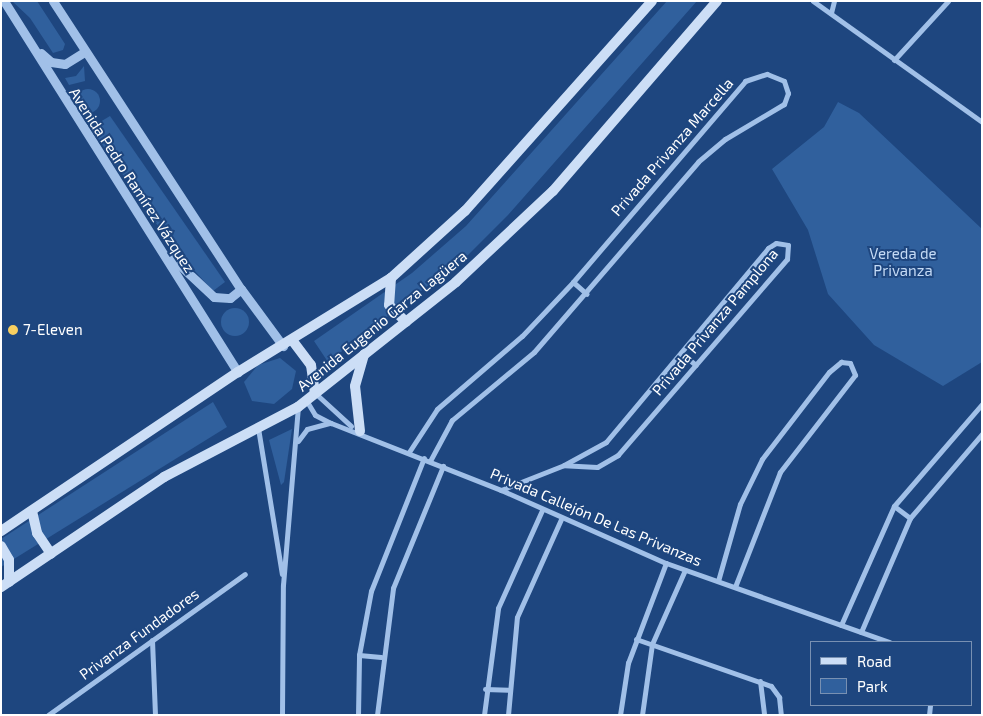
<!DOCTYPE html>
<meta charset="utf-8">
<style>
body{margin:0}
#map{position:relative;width:983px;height:716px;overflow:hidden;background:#1e467f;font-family:"Exo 2",sans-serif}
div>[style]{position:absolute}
.green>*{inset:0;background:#30609d}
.round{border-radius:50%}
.minor>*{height:5px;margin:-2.5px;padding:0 2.5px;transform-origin:2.5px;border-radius:2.5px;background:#a1c0e8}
.tertiary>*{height:9px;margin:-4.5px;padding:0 4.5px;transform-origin:4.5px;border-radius:4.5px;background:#a1c0e8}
.secondary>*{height:10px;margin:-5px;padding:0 5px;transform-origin:5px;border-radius:5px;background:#ccdef6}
.dots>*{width:14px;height:14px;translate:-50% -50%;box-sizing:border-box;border:2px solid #1e467f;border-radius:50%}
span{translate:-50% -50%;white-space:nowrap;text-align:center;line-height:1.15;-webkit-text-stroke:4px #1e467f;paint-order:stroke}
.street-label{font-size:15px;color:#fff}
.park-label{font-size:15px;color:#c5dbf6}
.poi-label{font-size:15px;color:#fff}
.left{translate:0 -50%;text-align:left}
.frame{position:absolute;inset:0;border:2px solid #fff;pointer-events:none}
.legend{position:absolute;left:810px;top:641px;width:162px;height:65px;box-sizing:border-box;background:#1e467f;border:1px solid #7890b2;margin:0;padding:6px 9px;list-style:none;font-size:15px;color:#fff}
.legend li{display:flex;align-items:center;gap:10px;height:25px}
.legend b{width:25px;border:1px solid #7890b2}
</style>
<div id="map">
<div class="green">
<i style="clip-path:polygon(12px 1px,37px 1px,65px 44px,63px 50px,53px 53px,30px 18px)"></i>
<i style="clip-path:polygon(667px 1px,697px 1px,508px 215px,468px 255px,328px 362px,314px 341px,412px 273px,466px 226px)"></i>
<i style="clip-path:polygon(84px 66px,85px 81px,69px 85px,65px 78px,76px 76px)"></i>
<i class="round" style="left:76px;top:89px;width:24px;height:24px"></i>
<i style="clip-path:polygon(838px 102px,859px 113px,982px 229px,982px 362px,943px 386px,874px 345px,828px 294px,808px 230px,772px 169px,824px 127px)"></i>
<i style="clip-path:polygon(110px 116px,225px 282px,213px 291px,171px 245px,95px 134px,95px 125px)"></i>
<i class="round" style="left:221px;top:308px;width:28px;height:28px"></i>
<i style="clip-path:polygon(280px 358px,296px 371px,292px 389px,274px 404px,252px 401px,244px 382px,258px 365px)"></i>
<i style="clip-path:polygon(213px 402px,227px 427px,1px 567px,1px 539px)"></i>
<i style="clip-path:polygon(292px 429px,284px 482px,281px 485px,269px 440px)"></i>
</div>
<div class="minor">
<i style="left:813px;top:1px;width:208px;rotate:35.6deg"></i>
<i style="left:831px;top:13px;width:12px;rotate:-76deg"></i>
<i style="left:894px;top:60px;width:80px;rotate:-47.5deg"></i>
<i style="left:573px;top:282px;width:18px;rotate:41deg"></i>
<i style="left:681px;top:353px;width:19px;rotate:39deg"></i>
<i style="left:315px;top:393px;width:49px;rotate:42.5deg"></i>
<i style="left:306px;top:400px;width:17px;rotate:59deg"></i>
<i style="left:315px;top:415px;width:18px;rotate:27deg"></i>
<i style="left:331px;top:423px;width:183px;rotate:21.5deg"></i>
<i style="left:501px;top:490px;width:180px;rotate:23.9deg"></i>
<i style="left:666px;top:563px;width:237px;rotate:19.5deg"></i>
<i style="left:258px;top:428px;width:148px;rotate:80.7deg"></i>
<i style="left:298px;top:441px;width:15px;rotate:-53deg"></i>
<i style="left:307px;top:429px;width:24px;rotate:-15deg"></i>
<i style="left:409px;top:452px;width:51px;rotate:-56.9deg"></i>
<i style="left:437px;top:409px;width:112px;rotate:-40.7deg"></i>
<i style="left:522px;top:336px;width:74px;rotate:-46.6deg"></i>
<i style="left:573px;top:282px;width:265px;rotate:-49.4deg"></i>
<i style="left:745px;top:81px;width:23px;rotate:-18deg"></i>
<i style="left:767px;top:74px;width:18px;rotate:22deg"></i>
<i style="left:784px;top:81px;width:13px;rotate:72deg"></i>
<i style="left:788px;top:93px;width:12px;rotate:110deg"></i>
<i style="left:784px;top:104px;width:69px;rotate:149.3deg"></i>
<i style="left:725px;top:139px;width:35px;rotate:140deg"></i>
<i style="left:698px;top:162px;width:251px;rotate:130.8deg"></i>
<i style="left:534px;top:352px;width:107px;rotate:140.3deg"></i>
<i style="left:452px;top:420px;width:47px;rotate:118.2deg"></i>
<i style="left:501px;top:490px;width:68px;rotate:-21.6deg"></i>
<i style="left:564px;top:465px;width:48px;rotate:-28.7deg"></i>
<i style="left:606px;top:442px;width:253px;rotate:-50.1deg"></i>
<i style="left:768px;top:248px;width:9px;rotate:-32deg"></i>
<i style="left:776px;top:243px;width:12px;rotate:9deg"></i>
<i style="left:788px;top:245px;width:14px;rotate:94deg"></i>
<i style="left:787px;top:259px;width:259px;rotate:130.8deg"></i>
<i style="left:618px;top:455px;width:24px;rotate:150deg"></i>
<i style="left:597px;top:467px;width:33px;rotate:-177deg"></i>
<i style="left:894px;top:506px;width:20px;rotate:37deg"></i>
<i style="left:718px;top:581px;width:80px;rotate:-74.1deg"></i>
<i style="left:740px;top:504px;width:50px;rotate:-63.9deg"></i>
<i style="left:762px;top:459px;width:110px;rotate:-52.4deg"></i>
<i style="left:829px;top:372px;width:16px;rotate:-40deg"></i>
<i style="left:841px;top:362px;width:9px;rotate:6deg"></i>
<i style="left:850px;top:363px;width:13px;rotate:67deg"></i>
<i style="left:855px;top:375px;width:123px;rotate:127.7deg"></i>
<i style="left:780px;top:472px;width:123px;rotate:111.4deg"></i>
<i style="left:841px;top:625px;width:130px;rotate:-66deg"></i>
<i style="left:894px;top:506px;width:135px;rotate:-49.2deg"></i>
<i style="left:861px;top:632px;width:124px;rotate:-66.7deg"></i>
<i style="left:910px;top:518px;width:111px;rotate:-49.4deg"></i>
<i style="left:636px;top:639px;width:143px;rotate:19.2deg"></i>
<i style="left:771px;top:686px;width:14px;rotate:54deg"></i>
<i style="left:779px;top:697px;width:18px;rotate:84deg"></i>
<i style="left:152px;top:640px;width:75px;rotate:87.7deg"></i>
<i style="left:359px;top:655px;width:22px;rotate:5deg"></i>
<i style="left:760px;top:681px;width:34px;rotate:83deg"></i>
<i style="left:485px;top:689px;width:23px;rotate:2deg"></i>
<i style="left:48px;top:715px;width:242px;rotate:-35.6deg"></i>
<i style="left:282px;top:715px;width:130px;rotate:-89.6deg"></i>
<i style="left:283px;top:585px;width:178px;rotate:-85.2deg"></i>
<i style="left:358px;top:715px;width:60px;rotate:-89deg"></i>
<i style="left:359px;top:655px;width:65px;rotate:-79.4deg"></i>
<i style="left:371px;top:591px;width:143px;rotate:-68.3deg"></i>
<i style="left:377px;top:715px;width:128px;rotate:-82.8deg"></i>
<i style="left:393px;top:588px;width:132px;rotate:-67.7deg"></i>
<i style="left:484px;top:715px;width:108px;rotate:-82.5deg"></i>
<i style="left:498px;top:608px;width:107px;rotate:-65.8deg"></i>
<i style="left:508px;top:715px;width:98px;rotate:-84.8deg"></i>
<i style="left:517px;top:617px;width:107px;rotate:-65.8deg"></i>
<i style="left:620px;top:715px;width:53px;rotate:-81.3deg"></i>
<i style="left:628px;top:663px;width:107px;rotate:-69.2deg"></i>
<i style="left:642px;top:715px;width:72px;rotate:-82deg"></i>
<i style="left:652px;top:644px;width:81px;rotate:-66deg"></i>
<i style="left:929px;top:715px;width:10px;rotate:-84deg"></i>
</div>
<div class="tertiary">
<i style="left:4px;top:1px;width:439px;rotate:57.8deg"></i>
<i style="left:53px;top:1px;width:344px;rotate:56.9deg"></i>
<i style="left:241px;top:289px;width:71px;rotate:53.6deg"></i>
<i style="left:41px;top:53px;width:13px;rotate:42deg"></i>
<i style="left:51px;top:62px;width:14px;rotate:8deg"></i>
<i style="left:65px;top:64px;width:22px;rotate:-32deg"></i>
<i style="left:170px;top:256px;width:60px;rotate:43deg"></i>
<i style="left:214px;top:297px;width:16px;rotate:4deg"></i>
<i style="left:230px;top:298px;width:14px;rotate:-39deg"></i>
</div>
<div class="secondary">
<i style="left:391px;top:278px;width:27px;rotate:94deg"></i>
<i style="left:389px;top:305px;width:24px;rotate:45deg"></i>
<i style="left:292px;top:340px;width:31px;rotate:53deg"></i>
<i style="left:311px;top:365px;width:28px;rotate:82deg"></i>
<i style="left:360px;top:431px;width:45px;rotate:-96.3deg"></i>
<i style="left:355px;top:386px;width:33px;rotate:-74deg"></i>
<i style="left:32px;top:511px;width:23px;rotate:77deg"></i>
<i style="left:37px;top:533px;width:25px;rotate:56deg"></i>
<i style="left:1px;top:531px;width:285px;rotate:-33.9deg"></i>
<i style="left:238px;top:372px;width:180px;rotate:-31.6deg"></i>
<i style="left:391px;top:278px;width:100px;rotate:-42.2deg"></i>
<i style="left:465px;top:211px;width:281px;rotate:-48.3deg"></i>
<i style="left:1px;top:546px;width:16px;rotate:60deg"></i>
<i style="left:9px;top:560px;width:22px;rotate:90deg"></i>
<i style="left:1px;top:587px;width:197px;rotate:-34deg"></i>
<i style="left:164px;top:477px;width:151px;rotate:-27.6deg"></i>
<i style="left:298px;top:407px;width:201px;rotate:-38.3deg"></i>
<i style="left:456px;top:282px;width:133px;rotate:-43.2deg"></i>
<i style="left:553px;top:191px;width:251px;rotate:-49.2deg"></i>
</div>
<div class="dots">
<i style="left:13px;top:330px;background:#f8cf60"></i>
</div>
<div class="street-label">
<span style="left:672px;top:147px;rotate:-49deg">Privada Privanza Marcella</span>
<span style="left:132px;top:180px;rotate:57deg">Avenida Pedro Ramírez Vázquez</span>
<span style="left:382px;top:321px;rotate:-39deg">Avenida Eugenio Garza Lagüera</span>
<span style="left:715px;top:322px;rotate:-50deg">Privada Privanza Pamplona</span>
<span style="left:596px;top:517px;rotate:23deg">Privada Callejón De Las Privanzas</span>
<span style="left:139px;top:634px;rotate:-36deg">Privanza Fundadores</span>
</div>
<div class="park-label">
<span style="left:903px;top:262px">Vereda de<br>Privanza</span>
</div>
<div class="poi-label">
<span class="left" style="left:23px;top:330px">7-Eleven</span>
</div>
<div class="frame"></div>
<ul class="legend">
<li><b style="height:6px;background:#ccdef6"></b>Road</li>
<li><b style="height:14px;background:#30609d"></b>Park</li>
</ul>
</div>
